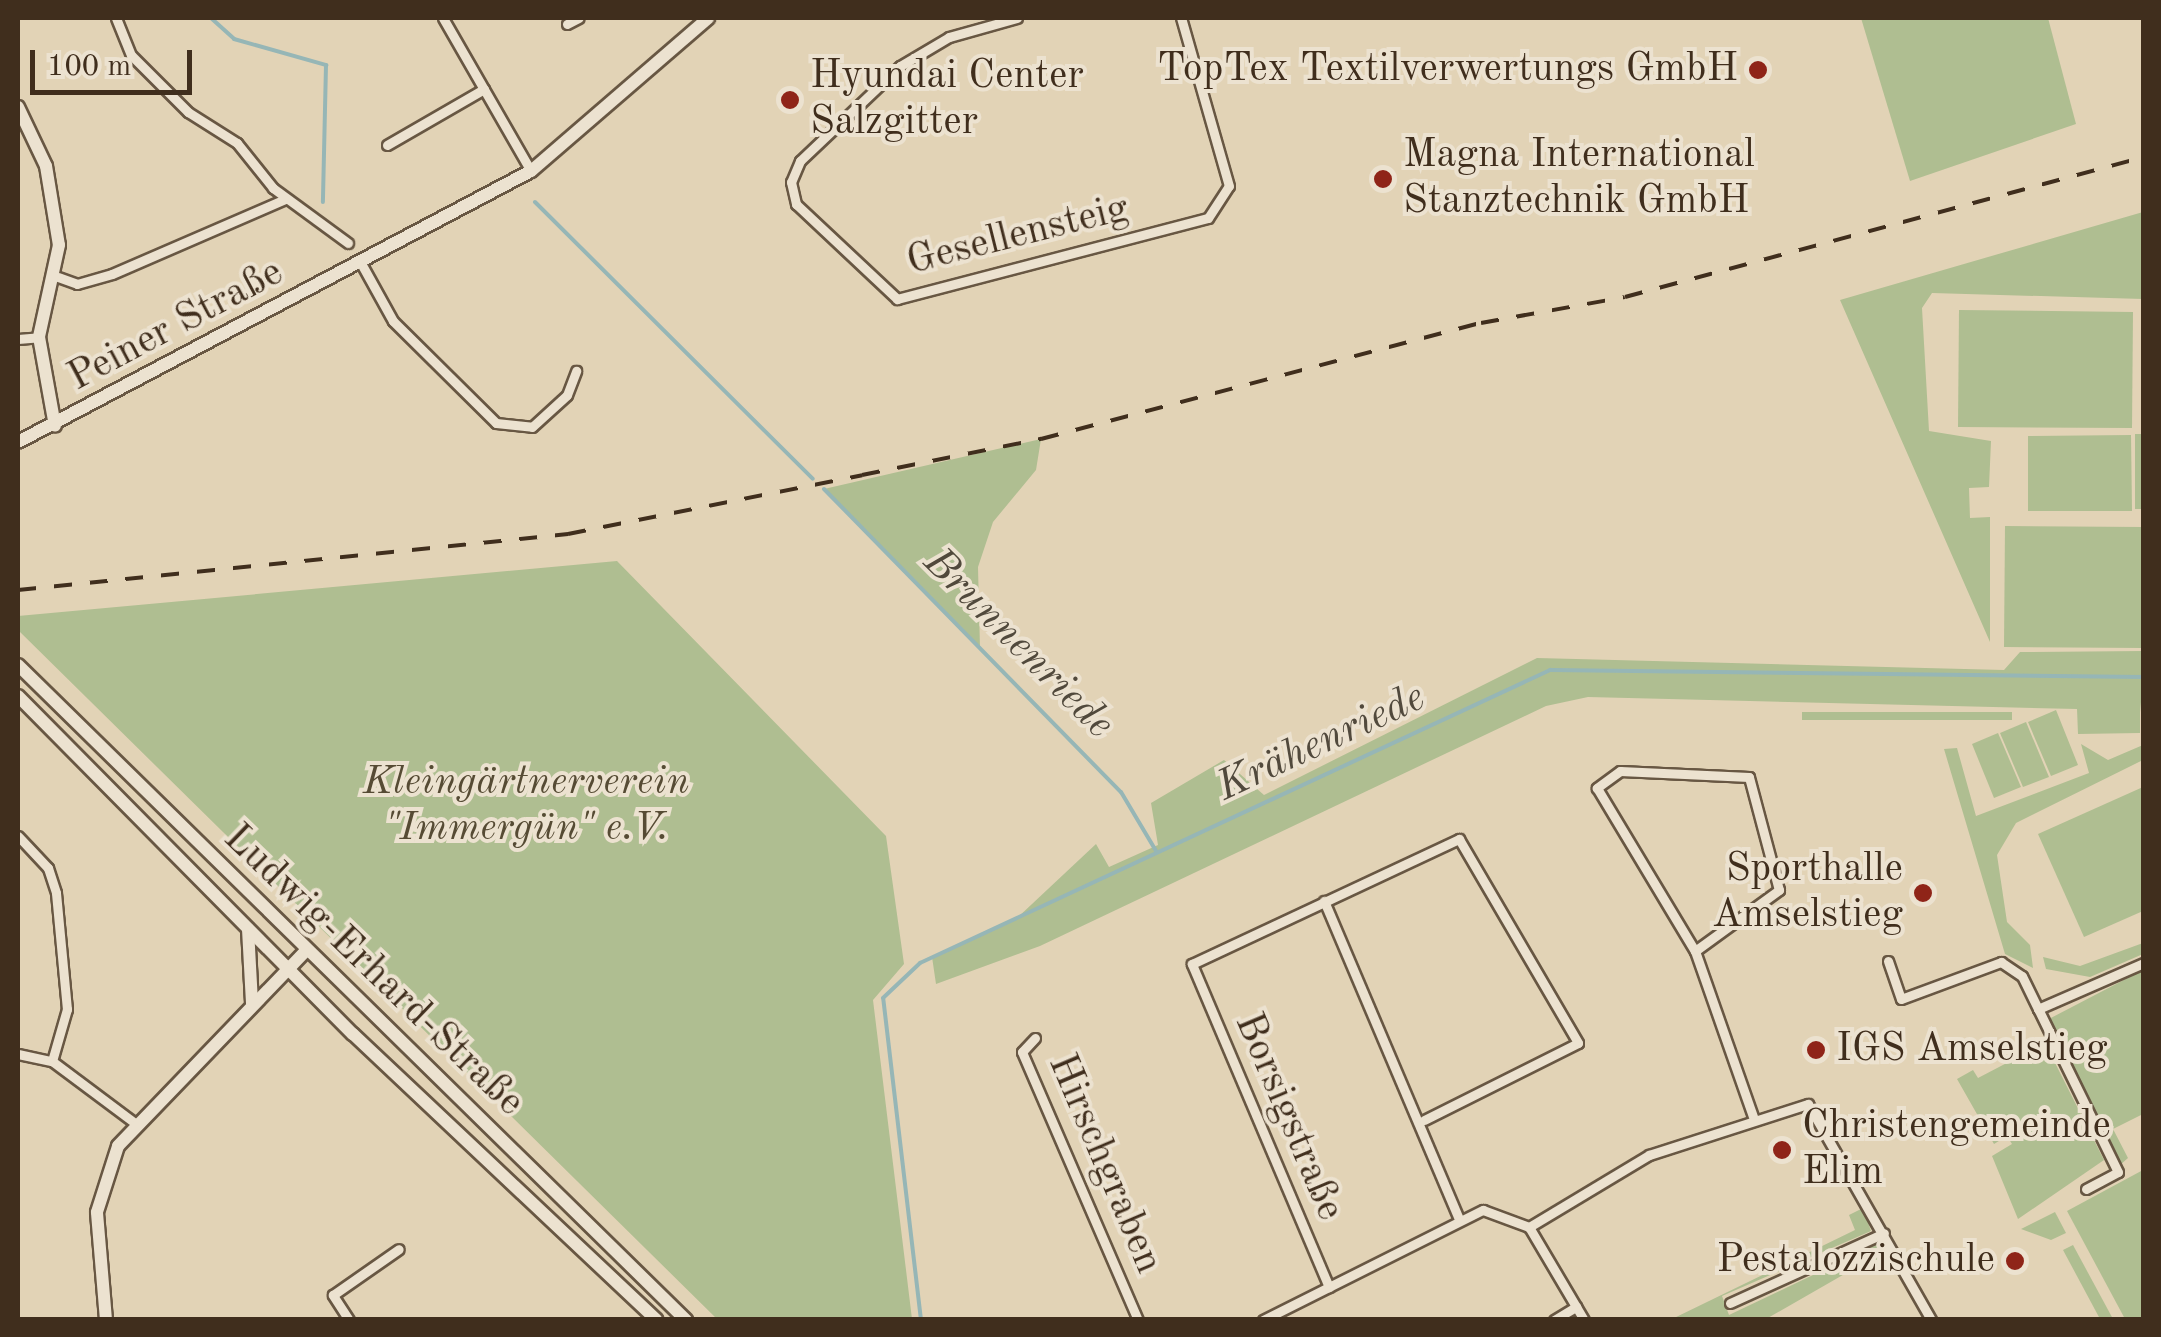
<!DOCTYPE html>
<meta charset="utf-8">
<style>
body{margin:0}
#map{position:relative;width:2161px;height:1337px;overflow:hidden;background:#e2d3b6;font-family:"Old Standard TT",serif}
div>[style]{position:absolute}
.green>*{inset:0;background:#afbe91}
.stream>*{height:4px;margin:-2px;padding:0 2px;transform-origin:2px;border-radius:2px;background:#96b6b6}
.roads{filter:drop-shadow(2px 0 #685743) drop-shadow(-2px 0 #685743) drop-shadow(0 2px #685743) drop-shadow(0 -2px #685743)}
.street>*{height:9px;margin:-4.5px;padding:0 4.5px;transform-origin:4.5px;border-radius:4.5px;background:#ece2d0}
.secondary>*{height:12px;margin:-6px;padding:0 6px;transform-origin:6px;border-radius:6px;background:#ece2d0}
.rail>*{height:4px;margin-top:-2px;transform-origin:0;background:repeating-linear-gradient(90deg,#402e1d 0 18px,transparent 0 36px)}
.dots>*{width:28px;height:28px;translate:-50% -50%;box-sizing:border-box;border:5px solid #ece2d0;border-radius:50%}
span{translate:-50% -50%;white-space:nowrap;text-align:center;line-height:1.15;-webkit-text-stroke:8px #ece2d0;paint-order:stroke}
.poi-label{font-size:40px;color:#402e1d}
.right{translate:-100% -50%;text-align:right}
.left{translate:0 -50%;text-align:left}
.street-label{font-size:40px;color:#402e1d}
.park-label{font-size:40px;color:#564b34;font-style:italic}
.water-label{font-size:42px;color:#51493c;font-style:italic}
.frame{position:absolute;inset:0;border:20px solid #402e1d;pointer-events:none}
.scale{position:absolute;left:30px;top:50px;width:162px;height:45px;box-sizing:border-box;border:5px solid #402e1d;border-top:0;padding-left:12px;font-size:30px;line-height:35px;white-space:nowrap;color:#402e1d;-webkit-text-stroke:8px #ece2d0;paint-order:stroke}
</style>
<div id="map">
<div class="green">
<i style="clip-path:polygon(1861px 18px,2048px 18px,2076px 124px,1910px 181px)"></i>
<i style="clip-path:polygon(2143px 212px,2143px 299px,1932px 293px,1922px 308px,1929px 431px,1991px 441px,1989px 487px,1969px 488px,1970px 518px,1990px 517px,1990px 642px,1840px 300px)"></i>
<i style="clip-path:polygon(1959px 310px,2133px 312px,2132px 428px,1958px 427px)"></i>
<i style="clip-path:polygon(2135px 434px,2143px 434px,2143px 509px,2135px 509px)"></i>
<i style="clip-path:polygon(2131px 435px,2132px 511px,2028px 511px,2028px 436px)"></i>
<i style="clip-path:polygon(1041px 439px,1036px 470px,993px 522px,978px 567px,980px 648px,824px 489px)"></i>
<i style="clip-path:polygon(2005px 526px,2143px 527px,2143px 648px,2004px 647px)"></i>
<i style="clip-path:polygon(617px 561px,886px 836px,904px 964px,873px 1000px,912px 1319px,717px 1319px,18px 630px,18px 616px)"></i>
<i style="clip-path:polygon(2143px 651px,2143px 733px,2140px 702px,2140px 733px,2078px 734px,2077px 709px,1588px 697px,1546px 706px,1040px 946px,936px 984px,932px 957px,1016px 919px,1096px 844px,1109px 867px,1158px 845px,1151px 803px,1224px 760px,1264px 795px,1537px 658px,2004px 670px,2020px 652px)"></i>
<i style="clip-path:polygon(2056px 710px,2078px 765px,2051px 776px,2028px 722px)"></i>
<i style="clip-path:polygon(1802px 712px,2012px 712px,2012px 720px,1802px 720px)"></i>
<i style="clip-path:polygon(2026px 722px,2049px 777px,2023px 787px,2000px 733px)"></i>
<i style="clip-path:polygon(1998px 733px,2021px 787px,1994px 798px,1972px 744px)"></i>
<i style="clip-path:polygon(2081px 744px,2108px 760px,2143px 745px,2143px 760px,2016px 823px,1997px 855px,2007px 922px,2030px 945px,2033px 968px,2005px 954px,1944px 749px,1957px 748px,1976px 816px,2089px 773px)"></i>
<i style="clip-path:polygon(2143px 787px,2143px 911px,2084px 937px,2038px 834px)"></i>
<i style="clip-path:polygon(2143px 943px,2143px 954px,2090px 977px,2046px 969px,2043px 957px,2080px 966px)"></i>
<i style="clip-path:polygon(2143px 970px,2143px 1114px,2113px 1129px,2128px 1158px,2120px 1165px,2047px 1020px)"></i>
<i style="clip-path:polygon(2045px 1043px,2104px 1160px,2018px 1219px,1992px 1156px,2012px 1144px,2007px 1136px,1994px 1144px,1957px 1079px,1973px 1070px,1978px 1078px)"></i>
<i style="clip-path:polygon(2143px 1170px,2143px 1319px,2125px 1319px,2067px 1211px)"></i>
<i style="clip-path:polygon(1863px 1208px,1871px 1231px,1722px 1296px,1729px 1315px,1878px 1244px,1894px 1266px,1877px 1274px,1869px 1260px,1766px 1319px,1670px 1320px,1855px 1230px,1849px 1215px)"></i>
<i style="clip-path:polygon(2055px 1212px,2066px 1233px,2051px 1240px,2021px 1229px)"></i>
<i style="clip-path:polygon(2073px 1245px,2113px 1319px,2100px 1319px,2063px 1250px)"></i>
</div>
<div class="stream">
<i style="left:211px;top:18px;width:31px;rotate:42deg"></i>
<i style="left:234px;top:39px;width:96px;rotate:15.8deg"></i>
<i style="left:326px;top:65px;width:137px;rotate:91.3deg"></i>
<i style="left:535px;top:202px;width:392px;rotate:44.9deg"></i>
<i style="left:824px;top:489px;width:424px;rotate:45.6deg"></i>
<i style="left:1121px;top:792px;width:69px;rotate:59.3deg"></i>
<i style="left:921px;top:1320px;width:324px;rotate:-96.7deg"></i>
<i style="left:883px;top:998px;width:51px;rotate:-43.4deg"></i>
<i style="left:920px;top:963px;width:695px;rotate:-24.94deg"></i>
<i style="left:1550px;top:670px;width:594px;rotate:0.68deg"></i>
</div>
<div class="roads">
<div class="street">
<i style="left:116px;top:18px;width:40px;rotate:68deg"></i>
<i style="left:131px;top:55px;width:81px;rotate:45deg"></i>
<i style="left:188px;top:112px;width:58px;rotate:32.3deg"></i>
<i style="left:237px;top:143px;width:58px;rotate:51.3deg"></i>
<i style="left:273px;top:188px;width:93px;rotate:36.3deg"></i>
<i style="left:443px;top:18px;width:177px;rotate:60.1deg"></i>
<i style="left:1017px;top:18px;width:71px;rotate:164.4deg"></i>
<i style="left:949px;top:37px;width:57px;rotate:149.4deg"></i>
<i style="left:900px;top:66px;width:138px;rotate:136.5deg"></i>
<i style="left:800px;top:161px;width:23px;rotate:113deg"></i>
<i style="left:791px;top:182px;width:23px;rotate:77deg"></i>
<i style="left:796px;top:204px;width:139px;rotate:43.2deg"></i>
<i style="left:897px;top:299px;width:321px;rotate:-14.6deg"></i>
<i style="left:1208px;top:218px;width:38px;rotate:-57deg"></i>
<i style="left:1229px;top:186px;width:175px;rotate:-105.9deg"></i>
<i style="left:567px;top:24px;width:13px;rotate:-27deg"></i>
<i style="left:387px;top:145px;width:112px;rotate:-30deg"></i>
<i style="left:362px;top:265px;width:64px;rotate:61deg"></i>
<i style="left:393px;top:321px;width:145px;rotate:44.7deg"></i>
<i style="left:496px;top:423px;width:36px;rotate:6deg"></i>
<i style="left:532px;top:427px;width:47px;rotate:-42.4deg"></i>
<i style="left:567px;top:395px;width:26px;rotate:-69deg"></i>
<i style="left:58px;top:277px;width:20px;rotate:20deg"></i>
<i style="left:77px;top:284px;width:36px;rotate:-16deg"></i>
<i style="left:112px;top:274px;width:189px;rotate:-23.4deg"></i>
<i style="left:18px;top:339px;width:21px;rotate:-5deg"></i>
<i style="left:18px;top:836px;width:44px;rotate:46.8deg"></i>
<i style="left:48px;top:868px;width:26px;rotate:72deg"></i>
<i style="left:56px;top:893px;width:117px;rotate:84.6deg"></i>
<i style="left:67px;top:1009px;width:54px;rotate:106.1deg"></i>
<i style="left:1324px;top:901px;width:343px;rotate:67deg"></i>
<i style="left:1695px;top:951px;width:104px;rotate:-36deg"></i>
<i style="left:1779px;top:890px;width:117px;rotate:-104.9deg"></i>
<i style="left:1749px;top:777px;width:129px;rotate:-177.3deg"></i>
<i style="left:1620px;top:771px;width:29px;rotate:144deg"></i>
<i style="left:1597px;top:788px;width:190px;rotate:59deg"></i>
<i style="left:1695px;top:951px;width:176px;rotate:70.7deg"></i>
<i style="left:1888px;top:961px;width:40px;rotate:71.1deg"></i>
<i style="left:1901px;top:999px;width:107px;rotate:-20.3deg"></i>
<i style="left:2001px;top:962px;width:25px;rotate:34deg"></i>
<i style="left:2022px;top:976px;width:37px;rotate:64deg"></i>
<i style="left:1035px;top:1038px;width:19px;rotate:133deg"></i>
<i style="left:1022px;top:1052px;width:292px;rotate:66.6deg"></i>
<i style="left:18px;top:1054px;width:35px;rotate:12deg"></i>
<i style="left:52px;top:1061px;width:104px;rotate:36.8deg"></i>
<i style="left:2086px;top:1189px;width:36px;rotate:-28deg"></i>
<i style="left:2118px;top:1172px;width:182px;rotate:-116.1deg"></i>
<i style="left:2038px;top:1009px;width:116px;rotate:-23.5deg"></i>
<i style="left:1529px;top:1227px;width:140px;rotate:-31deg"></i>
<i style="left:1649px;top:1155px;width:167px;rotate:-17.8deg"></i>
<i style="left:1808px;top:1104px;width:249px;rotate:60.3deg"></i>
<i style="left:1329px;top:1287px;width:351px;rotate:-113deg"></i>
<i style="left:1192px;top:964px;width:295px;rotate:-25.1deg"></i>
<i style="left:1459px;top:839px;width:236px;rotate:59.7deg"></i>
<i style="left:1578px;top:1043px;width:172px;rotate:153.4deg"></i>
<i style="left:1730px;top:1303px;width:169px;rotate:-24.4deg"></i>
<i style="left:349px;top:1320px;width:30px;rotate:-123deg"></i>
<i style="left:333px;top:1295px;width:80px;rotate:-34.9deg"></i>
<i style="left:1263px;top:1320px;width:246px;rotate:-26.6deg"></i>
<i style="left:1483px;top:1210px;width:49px;rotate:20.3deg"></i>
<i style="left:1529px;top:1227px;width:108px;rotate:59.4deg"></i>
<i style="left:1554px;top:1320px;width:26px;rotate:-31deg"></i>
</div>
<div class="secondary">
<i style="left:18px;top:107px;width:65px;rotate:64.6deg"></i>
<i style="left:46px;top:166px;width:80px;rotate:80.7deg"></i>
<i style="left:59px;top:245px;width:94px;rotate:102.3deg"></i>
<i style="left:39px;top:337px;width:90px;rotate:79.8deg"></i>
<i style="left:18px;top:442px;width:580px;rotate:-27.85deg"></i>
<i style="left:531px;top:171px;width:234px;rotate:-40.8deg"></i>
<i style="left:18px;top:665px;width:936px;rotate:44.44deg"></i>
<i style="left:18px;top:696px;width:476px;rotate:45.3deg"></i>
<i style="left:353px;top:1034px;width:417px;rotate:43.3deg"></i>
<i style="left:248px;top:929px;width:75px;rotate:86.9deg"></i>
<i style="left:106px;top:1320px;width:108px;rotate:-94.8deg"></i>
<i style="left:97px;top:1212px;width:69px;rotate:-72.3deg"></i>
<i style="left:118px;top:1146px;width:269px;rotate:-46.1deg"></i>
</div>
</div>
<div class="rail">
<i style="left:18px;top:590px;width:553px;rotate:-5.81deg"></i>
<i style="left:568px;top:534px;width:300px;rotate:-11.3deg"></i>
<i style="left:862px;top:475px;width:183px;rotate:-11.4deg"></i>
<i style="left:1041px;top:439px;width:455px;rotate:-14.8deg"></i>
<i style="left:1481px;top:323px;width:146px;rotate:-10.2deg"></i>
<i style="left:1625px;top:297px;width:538px;rotate:-15.1deg"></i>
</div>
<div class="dots">
<i style="left:1758px;top:70px;background:#8f2418"></i>
<i style="left:790px;top:100px;background:#8f2418"></i>
<i style="left:1383px;top:179px;background:#8f2418"></i>
<i style="left:1923px;top:893px;background:#8f2418"></i>
<i style="left:1816px;top:1050px;background:#8f2418"></i>
<i style="left:1782px;top:1150px;background:#8f2418"></i>
<i style="left:2015px;top:1261px;background:#8f2418"></i>
</div>
<div class="poi-label">
<span class="right" style="left:1738px;top:70px">TopTex Textilverwertungs GmbH</span>
<span class="left" style="left:810px;top:100px">Hyundai Center<br>Salzgitter</span>
<span class="left" style="left:1403px;top:179px">Magna International<br>Stanztechnik GmbH</span>
<span class="right" style="left:1903px;top:893px">Sporthalle<br>Amselstieg</span>
<span class="left" style="left:1836px;top:1050px">IGS Amselstieg</span>
<span class="left" style="left:1802px;top:1150px">Christengemeinde<br>Elim</span>
<span class="right" style="left:1995px;top:1261px">Pestalozzischule</span>
</div>
<div class="street-label">
<span style="left:1018px;top:236px;rotate:-14deg">Gesellensteig</span>
<span style="left:176px;top:326px;rotate:-28deg">Peiner Straße</span>
<span style="left:373px;top:971px;rotate:44deg">Ludwig-Erhard-Straße</span>
<span style="left:1288px;top:1117px;rotate:67deg">Borsigstraße</span>
<span style="left:1104px;top:1164px;rotate:67deg">Hirschgraben</span>
</div>
<div class="park-label">
<span style="left:526px;top:806px">Kleingärtnerverein<br>"Immergün" e.V.</span>
</div>
<div class="water-label">
<span style="left:1018px;top:644px;rotate:45deg">Brunnenriede</span>
<span style="left:1321px;top:743px;rotate:-25deg">Krähenriede</span>
</div>
<div class="frame"></div>
<div class="scale">100 m</div>
</div>
